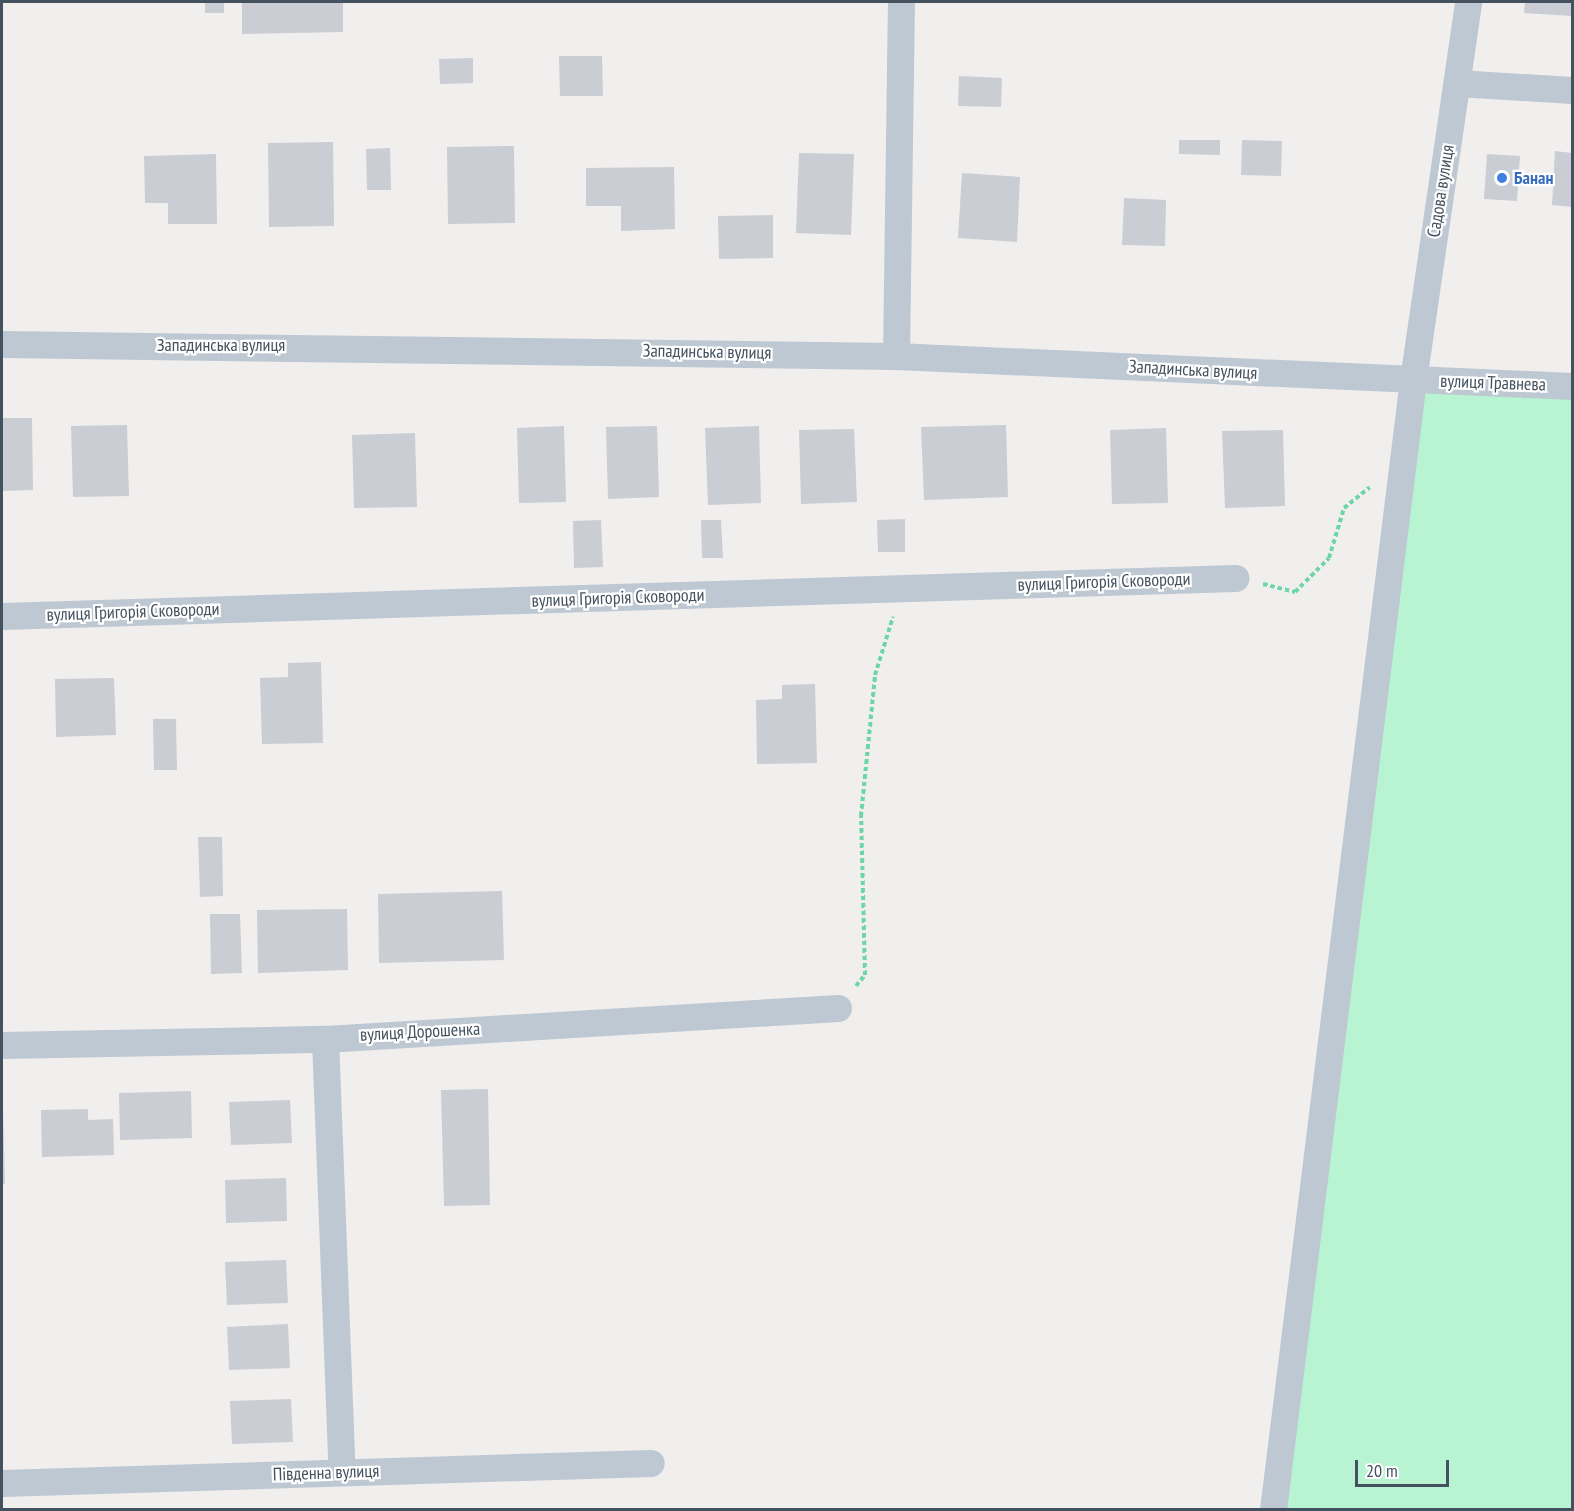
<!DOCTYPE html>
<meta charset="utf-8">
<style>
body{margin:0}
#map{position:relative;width:1574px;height:1511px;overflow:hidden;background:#f1eeee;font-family:"PT Sans Narrow",sans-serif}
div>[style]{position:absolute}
.green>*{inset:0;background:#b8f4d2}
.building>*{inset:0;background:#cacdd4}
.path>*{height:4px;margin-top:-2px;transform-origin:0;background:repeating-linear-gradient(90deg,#6cd6a6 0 4.5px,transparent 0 7.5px)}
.street>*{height:27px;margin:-13.5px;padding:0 13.5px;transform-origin:13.5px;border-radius:13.5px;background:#bdc8d2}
.dots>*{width:16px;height:16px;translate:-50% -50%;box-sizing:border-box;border:3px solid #fff;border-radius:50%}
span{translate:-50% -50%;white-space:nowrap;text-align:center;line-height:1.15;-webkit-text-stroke:4.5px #fff;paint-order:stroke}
.shop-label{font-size:18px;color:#366cbe;font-weight:700}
.left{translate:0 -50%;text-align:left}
.street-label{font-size:18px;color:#44515e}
.frame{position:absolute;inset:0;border:3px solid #44515e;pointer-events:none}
.scale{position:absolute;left:1355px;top:1460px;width:94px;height:27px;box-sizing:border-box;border:3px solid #44515e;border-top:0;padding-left:8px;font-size:18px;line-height:21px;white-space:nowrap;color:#44515e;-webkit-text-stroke:4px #fff;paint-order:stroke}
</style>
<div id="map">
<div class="green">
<i style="clip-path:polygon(1413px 380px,1572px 386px,1572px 1509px,1273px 1510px)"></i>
</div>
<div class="building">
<i style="clip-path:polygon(205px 2px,224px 2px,224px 13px,205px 13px)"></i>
<i style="clip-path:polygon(242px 2px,343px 2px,343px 32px,242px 34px)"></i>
<i style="clip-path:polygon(1525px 2px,1572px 2px,1572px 16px,1524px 13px)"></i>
<i style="clip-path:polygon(559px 56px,602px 56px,603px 96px,560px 96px)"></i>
<i style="clip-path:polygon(473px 58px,473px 83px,440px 84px,439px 59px)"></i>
<i style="clip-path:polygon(959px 76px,1002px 78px,1001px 107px,958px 106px)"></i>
<i style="clip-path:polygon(1179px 140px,1220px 140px,1220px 155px,1179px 154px)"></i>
<i style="clip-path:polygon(1242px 140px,1282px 141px,1281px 176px,1241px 175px)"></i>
<i style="clip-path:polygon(333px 142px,334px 226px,269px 227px,268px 143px)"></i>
<i style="clip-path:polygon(514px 146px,515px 223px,448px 224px,447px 147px)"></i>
<i style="clip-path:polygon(390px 148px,391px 190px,367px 190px,366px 149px)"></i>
<i style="clip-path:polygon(1555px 151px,1572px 153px,1572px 207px,1552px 205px)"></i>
<i style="clip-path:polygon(799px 153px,854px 154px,851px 235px,796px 233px)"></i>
<i style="clip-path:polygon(216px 154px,217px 224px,168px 224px,168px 203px,145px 203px,144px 156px)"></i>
<i style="clip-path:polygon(1487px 154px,1520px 156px,1517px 201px,1484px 199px)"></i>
<i style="clip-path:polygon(674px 167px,675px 229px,621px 231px,621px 206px,586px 206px,586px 168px)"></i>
<i style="clip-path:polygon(962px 173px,1020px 177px,1017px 242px,958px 238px)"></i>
<i style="clip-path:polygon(1124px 198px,1166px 200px,1165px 246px,1122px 245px)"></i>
<i style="clip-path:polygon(773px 215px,773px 258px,719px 259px,718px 216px)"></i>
<i style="clip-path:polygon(2px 418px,32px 418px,33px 490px,2px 491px)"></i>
<i style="clip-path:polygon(127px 425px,129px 496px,73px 497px,71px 426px)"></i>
<i style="clip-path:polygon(1006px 425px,1008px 497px,924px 500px,921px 427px)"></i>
<i style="clip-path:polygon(564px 426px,566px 502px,519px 503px,517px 428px)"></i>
<i style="clip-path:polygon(657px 426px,659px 497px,608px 499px,606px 427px)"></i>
<i style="clip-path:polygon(759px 426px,761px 503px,708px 505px,705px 428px)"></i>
<i style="clip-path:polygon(1166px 428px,1168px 503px,1112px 504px,1110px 430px)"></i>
<i style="clip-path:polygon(854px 429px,857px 502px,801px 504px,799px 430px)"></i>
<i style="clip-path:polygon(1283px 430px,1285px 506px,1225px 508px,1222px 431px)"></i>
<i style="clip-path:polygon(415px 433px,417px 507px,354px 508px,352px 435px)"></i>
<i style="clip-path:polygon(905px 519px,905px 552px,878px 552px,877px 520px)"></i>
<i style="clip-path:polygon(601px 520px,603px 567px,574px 568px,573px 521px)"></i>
<i style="clip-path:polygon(701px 520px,721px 520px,723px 558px,702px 558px)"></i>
<i style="clip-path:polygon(321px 662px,323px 743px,262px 744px,260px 678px,288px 677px,288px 663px)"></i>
<i style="clip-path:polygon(114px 678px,116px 735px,56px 737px,55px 679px)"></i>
<i style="clip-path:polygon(815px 684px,817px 763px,757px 764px,756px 700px,782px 699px,782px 685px)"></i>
<i style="clip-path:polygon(153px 719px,176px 719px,177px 770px,154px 770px)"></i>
<i style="clip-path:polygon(198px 837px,222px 837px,223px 896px,200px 897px)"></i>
<i style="clip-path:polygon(502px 891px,504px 960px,379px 963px,378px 894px)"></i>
<i style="clip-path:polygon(347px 909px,348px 970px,258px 973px,257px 910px)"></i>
<i style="clip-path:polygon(210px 914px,240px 914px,242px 973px,211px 974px)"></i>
<i style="clip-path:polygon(488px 1089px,490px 1205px,444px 1206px,441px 1090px)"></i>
<i style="clip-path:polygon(191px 1091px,192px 1138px,120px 1140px,119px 1093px)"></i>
<i style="clip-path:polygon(290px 1100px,292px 1143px,231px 1145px,229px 1102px)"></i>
<i style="clip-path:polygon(2px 1106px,3px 1106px,5px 1184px,2px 1184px)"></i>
<i style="clip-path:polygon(88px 1109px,88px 1120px,113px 1119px,114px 1155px,42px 1157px,41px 1110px)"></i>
<i style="clip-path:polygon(286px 1178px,287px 1221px,226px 1223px,225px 1180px)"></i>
<i style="clip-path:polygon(286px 1260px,288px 1303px,227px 1305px,225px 1262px)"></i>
<i style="clip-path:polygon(288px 1324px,290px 1368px,229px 1370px,227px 1327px)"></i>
<i style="clip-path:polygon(291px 1399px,293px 1442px,232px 1444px,230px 1401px)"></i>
</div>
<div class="path">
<i style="left:1263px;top:584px;width:33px;rotate:14deg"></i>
<i style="left:1295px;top:592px;width:48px;rotate:-45deg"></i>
<i style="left:1329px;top:558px;width:52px;rotate:-73.3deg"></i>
<i style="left:1344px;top:508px;width:33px;rotate:-39deg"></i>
<i style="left:856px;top:986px;width:14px;rotate:-51deg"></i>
<i style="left:865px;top:975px;width:159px;rotate:-91.4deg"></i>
<i style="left:861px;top:816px;width:142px;rotate:-84.3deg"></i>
<i style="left:875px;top:675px;width:61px;rotate:-72.8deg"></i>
</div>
<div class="street">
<i style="left:1457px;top:83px;width:115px;rotate:3.5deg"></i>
<i style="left:2px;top:344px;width:894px;rotate:0.77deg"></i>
<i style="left:896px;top:356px;width:677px;rotate:2.54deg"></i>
<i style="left:896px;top:356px;width:354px;rotate:-89.2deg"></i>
<i style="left:2px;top:616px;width:1234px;rotate:-1.77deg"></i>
<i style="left:325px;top:1039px;width:433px;rotate:87.8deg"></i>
<i style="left:2px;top:1045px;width:323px;rotate:-1.1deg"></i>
<i style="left:325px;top:1039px;width:514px;rotate:-3.46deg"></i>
<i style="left:2px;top:1483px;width:649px;rotate:-1.77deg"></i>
<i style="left:1273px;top:1510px;width:1139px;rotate:-82.94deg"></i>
<i style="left:1413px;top:380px;width:382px;rotate:-81.7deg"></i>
</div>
<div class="dots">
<i style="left:1502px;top:178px;background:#3f7fe0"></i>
</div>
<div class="shop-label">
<span class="left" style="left:1514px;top:178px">Банан</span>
</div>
<div class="street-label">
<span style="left:1441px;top:191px;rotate:-81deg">Садова вулиця</span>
<span style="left:221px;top:345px">Западинська вулиця</span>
<span style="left:707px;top:352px;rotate:1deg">Западинська вулиця</span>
<span style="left:1193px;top:370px;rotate:3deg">Западинська вулиця</span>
<span style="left:1493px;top:383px;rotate:2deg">вулиця Травнева</span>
<span style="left:1104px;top:582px;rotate:-2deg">вулиця Григорія Сковороди</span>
<span style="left:618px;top:598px;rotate:-2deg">вулиця Григорія Сковороди</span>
<span style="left:133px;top:612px;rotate:-2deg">вулиця Григорія Сковороди</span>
<span style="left:420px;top:1032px;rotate:-3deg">вулиця Дорошенка</span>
<span style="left:326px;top:1473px;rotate:-2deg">Південна вулиця</span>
</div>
<div class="frame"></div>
<div class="scale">20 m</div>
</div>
